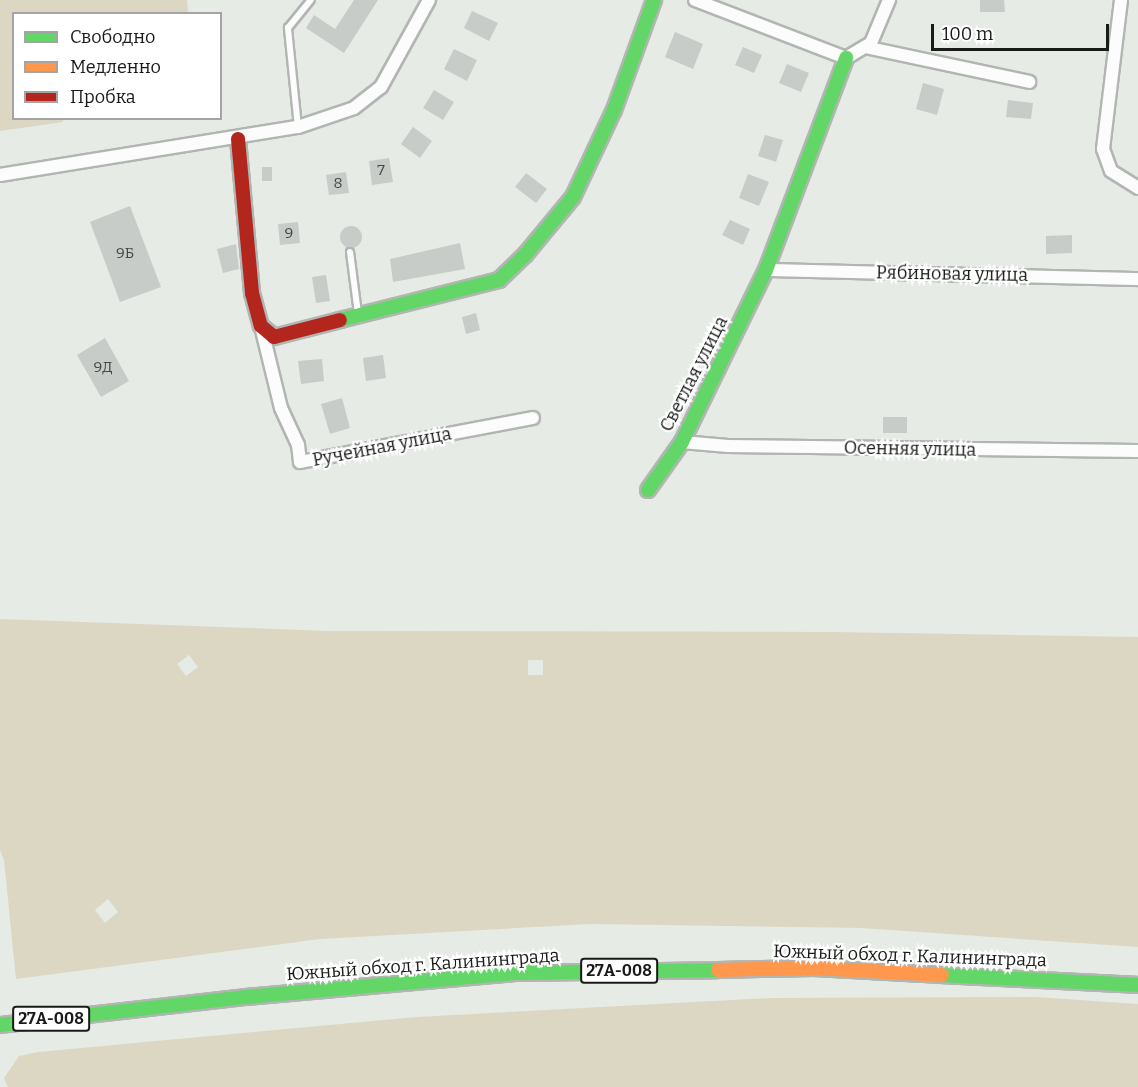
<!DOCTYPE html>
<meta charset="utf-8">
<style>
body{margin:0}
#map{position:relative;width:1138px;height:1087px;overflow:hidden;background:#e6ebe6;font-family:Bitter,serif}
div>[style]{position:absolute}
.green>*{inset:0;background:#dcd7c2}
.building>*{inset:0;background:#c8ccc9}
.round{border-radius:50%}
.roads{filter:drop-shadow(2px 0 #b2b6b2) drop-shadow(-2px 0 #b2b6b2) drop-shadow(0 2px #b2b6b2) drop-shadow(0 -2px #b2b6b2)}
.lane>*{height:6px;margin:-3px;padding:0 3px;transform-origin:3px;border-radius:3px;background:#fbfcfb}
.street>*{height:12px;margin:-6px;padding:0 6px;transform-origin:6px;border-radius:6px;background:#fbfcfb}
.fast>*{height:14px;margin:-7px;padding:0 7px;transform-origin:7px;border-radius:7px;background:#63d668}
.slow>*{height:14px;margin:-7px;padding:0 7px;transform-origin:7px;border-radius:7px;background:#ff974d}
.jam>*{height:14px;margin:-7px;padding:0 7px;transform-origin:7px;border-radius:7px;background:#b3261e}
span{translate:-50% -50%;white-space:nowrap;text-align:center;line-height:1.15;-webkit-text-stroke:4.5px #fff;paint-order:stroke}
.number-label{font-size:15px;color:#444744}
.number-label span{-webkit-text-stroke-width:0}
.shield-label span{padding:2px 4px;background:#fff;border:2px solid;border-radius:4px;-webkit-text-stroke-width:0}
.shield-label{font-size:16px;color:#181b18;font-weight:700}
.street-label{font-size:18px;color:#181b18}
.legend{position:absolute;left:12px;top:12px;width:210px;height:108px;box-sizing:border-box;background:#fff;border:2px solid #a3a4a3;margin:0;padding:8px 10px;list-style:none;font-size:18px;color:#181b18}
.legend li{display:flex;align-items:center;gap:12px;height:30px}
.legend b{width:30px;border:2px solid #a3a4a3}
.scale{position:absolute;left:931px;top:24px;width:178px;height:27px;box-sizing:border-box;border:3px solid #181b18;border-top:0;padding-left:8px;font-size:18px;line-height:21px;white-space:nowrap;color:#181b18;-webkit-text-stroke:4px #fff;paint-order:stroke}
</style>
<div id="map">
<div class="green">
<i style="clip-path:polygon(0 0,187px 0,188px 13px,14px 14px,14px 118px,63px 119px,63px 122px,0 131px)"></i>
<i style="clip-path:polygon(evenodd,0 619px,330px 631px,834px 632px,1138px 637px,1138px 947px,861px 928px,590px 924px,320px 939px,16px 979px,4px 860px,0 850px,0 619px,189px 655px,198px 667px,186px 676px,177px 664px,189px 655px,0 619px,528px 660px,543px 660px,543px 675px,528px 675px,528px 660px,0 619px,108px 899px,118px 912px,105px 923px,95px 910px,108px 899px)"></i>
<i style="clip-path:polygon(1036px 997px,1138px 1004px,1138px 1087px,8px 1087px,4px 1078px,19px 1056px,38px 1052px,416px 1017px,770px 998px)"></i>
</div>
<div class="building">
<i style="clip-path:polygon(354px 0,378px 0,344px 53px,306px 28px,314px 15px,335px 29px)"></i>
<i style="clip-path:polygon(980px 0,1004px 0,1005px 12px,980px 12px)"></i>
<i style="clip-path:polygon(472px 11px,498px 23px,489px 41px,464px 28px)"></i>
<i style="clip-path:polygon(675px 32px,703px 44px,693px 69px,665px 57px)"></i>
<i style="clip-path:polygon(743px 47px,762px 55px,754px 73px,735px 65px)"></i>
<i style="clip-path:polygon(454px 49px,477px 60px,467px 81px,444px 69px)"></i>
<i style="clip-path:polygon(787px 64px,809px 73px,801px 92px,779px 83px)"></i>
<i style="clip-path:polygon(923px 83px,944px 89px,937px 115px,916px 109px)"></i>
<i style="clip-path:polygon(434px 90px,454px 102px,443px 120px,423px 108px)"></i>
<i style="clip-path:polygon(1008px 100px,1033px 103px,1031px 119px,1006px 117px)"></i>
<i style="clip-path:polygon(413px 127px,432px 141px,420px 158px,401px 144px)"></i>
<i style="clip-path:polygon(765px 135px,783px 140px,776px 162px,758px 156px)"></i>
<i style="clip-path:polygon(389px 158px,393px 182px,372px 185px,369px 161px)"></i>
<i style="clip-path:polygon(262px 167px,272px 167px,272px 181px,262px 181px)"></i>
<i style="clip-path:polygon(346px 172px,349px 193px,329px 195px,326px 175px)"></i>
<i style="clip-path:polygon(526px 173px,547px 189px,536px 203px,515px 187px)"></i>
<i style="clip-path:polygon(748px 174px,769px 182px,759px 206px,739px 198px)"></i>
<i style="clip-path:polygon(130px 206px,161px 287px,120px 302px,90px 222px)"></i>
<i style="clip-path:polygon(730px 220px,750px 229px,743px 245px,722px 235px)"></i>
<i style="clip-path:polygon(298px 222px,300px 243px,280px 245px,278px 224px)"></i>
<i class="round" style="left:340px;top:226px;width:22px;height:22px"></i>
<i style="clip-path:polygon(1072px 235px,1072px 253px,1046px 254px,1046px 236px)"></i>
<i style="clip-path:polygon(460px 243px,465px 269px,393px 282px,390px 259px)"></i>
<i style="clip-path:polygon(236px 244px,239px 269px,223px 273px,217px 249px)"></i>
<i style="clip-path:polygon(326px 275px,330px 301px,316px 303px,312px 277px)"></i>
<i style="clip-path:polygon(476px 313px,480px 330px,466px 334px,462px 317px)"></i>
<i style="clip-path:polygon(105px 338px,129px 381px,101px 397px,77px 355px)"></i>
<i style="clip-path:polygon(383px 355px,386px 378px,366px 381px,363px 358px)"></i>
<i style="clip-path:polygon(322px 359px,324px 381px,301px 384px,298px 361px)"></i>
<i style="clip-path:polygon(342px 398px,350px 428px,330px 434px,321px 404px)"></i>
<i style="clip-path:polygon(883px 417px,907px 417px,907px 433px,883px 433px)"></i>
</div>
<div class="roads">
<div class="lane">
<i style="left:298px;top:127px;width:100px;rotate:-95.8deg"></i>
<i style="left:288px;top:28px;width:36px;rotate:-51deg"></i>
<i style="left:350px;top:252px;width:63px;rotate:82.6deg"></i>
</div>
<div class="street">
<i style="left:695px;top:0;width:162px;rotate:21deg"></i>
<i style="left:846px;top:58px;width:29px;rotate:-31deg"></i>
<i style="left:871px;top:43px;width:47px;rotate:-67.3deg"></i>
<i style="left:1121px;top:0;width:150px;rotate:96.9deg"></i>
<i style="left:1103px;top:149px;width:23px;rotate:70deg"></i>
<i style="left:1111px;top:171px;width:32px;rotate:32deg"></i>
<i style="left:865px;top:47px;width:168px;rotate:12deg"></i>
<i style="left:0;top:175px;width:302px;rotate:-9.2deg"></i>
<i style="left:298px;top:127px;width:59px;rotate:-18.7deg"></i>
<i style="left:354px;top:108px;width:34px;rotate:-38deg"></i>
<i style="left:381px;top:87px;width:99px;rotate:-61.1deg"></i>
<i style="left:766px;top:270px;width:372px;rotate:1.4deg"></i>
<i style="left:261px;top:326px;width:84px;rotate:76.3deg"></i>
<i style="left:281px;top:408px;width:41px;rotate:65.3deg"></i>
<i style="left:298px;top:445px;width:17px;rotate:83deg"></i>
<i style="left:300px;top:462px;width:237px;rotate:-10.7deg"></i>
<i style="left:682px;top:442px;width:46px;rotate:5deg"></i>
<i style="left:728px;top:446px;width:410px;rotate:0.7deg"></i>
</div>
<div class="fast">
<i style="left:340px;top:320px;width:164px;rotate:-14.1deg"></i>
<i style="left:499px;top:280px;width:36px;rotate:-44deg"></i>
<i style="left:525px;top:255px;width:75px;rotate:-50.4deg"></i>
<i style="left:573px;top:197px;width:96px;rotate:-64.8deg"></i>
<i style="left:614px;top:110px;width:117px;rotate:-70deg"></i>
<i style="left:648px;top:490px;width:59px;rotate:-54.7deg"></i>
<i style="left:682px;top:442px;width:191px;rotate:-64deg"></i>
<i style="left:766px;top:270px;width:227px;rotate:-69.3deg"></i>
<i style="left:942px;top:975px;width:196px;rotate:2.9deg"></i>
<i style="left:0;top:1025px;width:248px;rotate:-6.5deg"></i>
<i style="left:246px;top:997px;width:268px;rotate:-5.1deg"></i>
<i style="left:513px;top:973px;width:205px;rotate:-0.8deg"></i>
</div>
<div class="slow">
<i style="left:718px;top:970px;width:96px;rotate:-1.2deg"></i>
<i style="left:814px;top:968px;width:128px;rotate:3.1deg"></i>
</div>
<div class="jam">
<i style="left:238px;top:139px;width:155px;rotate:84.8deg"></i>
<i style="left:252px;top:293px;width:34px;rotate:75deg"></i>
<i style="left:261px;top:326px;width:17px;rotate:40deg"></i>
<i style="left:274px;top:337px;width:68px;rotate:-14.4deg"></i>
</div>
</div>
<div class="number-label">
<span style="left:381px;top:171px">7</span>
<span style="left:338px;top:184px">8</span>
<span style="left:289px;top:234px">9</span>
<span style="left:125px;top:254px">9Б</span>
<span style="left:103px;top:368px">9Д</span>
</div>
<div class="shield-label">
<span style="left:619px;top:971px">27А-008</span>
<span style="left:51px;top:1019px">27А-008</span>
</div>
<div class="street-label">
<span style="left:952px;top:274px;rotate:1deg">Рябиновая улица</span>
<span style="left:694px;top:374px;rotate:-63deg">Светлая улица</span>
<span style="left:382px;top:447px;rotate:-11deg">Ручейная улица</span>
<span style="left:910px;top:449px;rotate:1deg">Осенняя улица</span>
<span style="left:910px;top:956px;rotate:2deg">Южный обход г. Калининграда</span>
<span style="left:423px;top:965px;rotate:-4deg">Южный обход г. Калининграда</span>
</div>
<ul class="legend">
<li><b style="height:8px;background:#63d668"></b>Свободно</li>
<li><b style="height:8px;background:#ff974d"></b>Медленно</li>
<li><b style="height:8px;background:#b3261e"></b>Пробка</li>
</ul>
<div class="scale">100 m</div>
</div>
